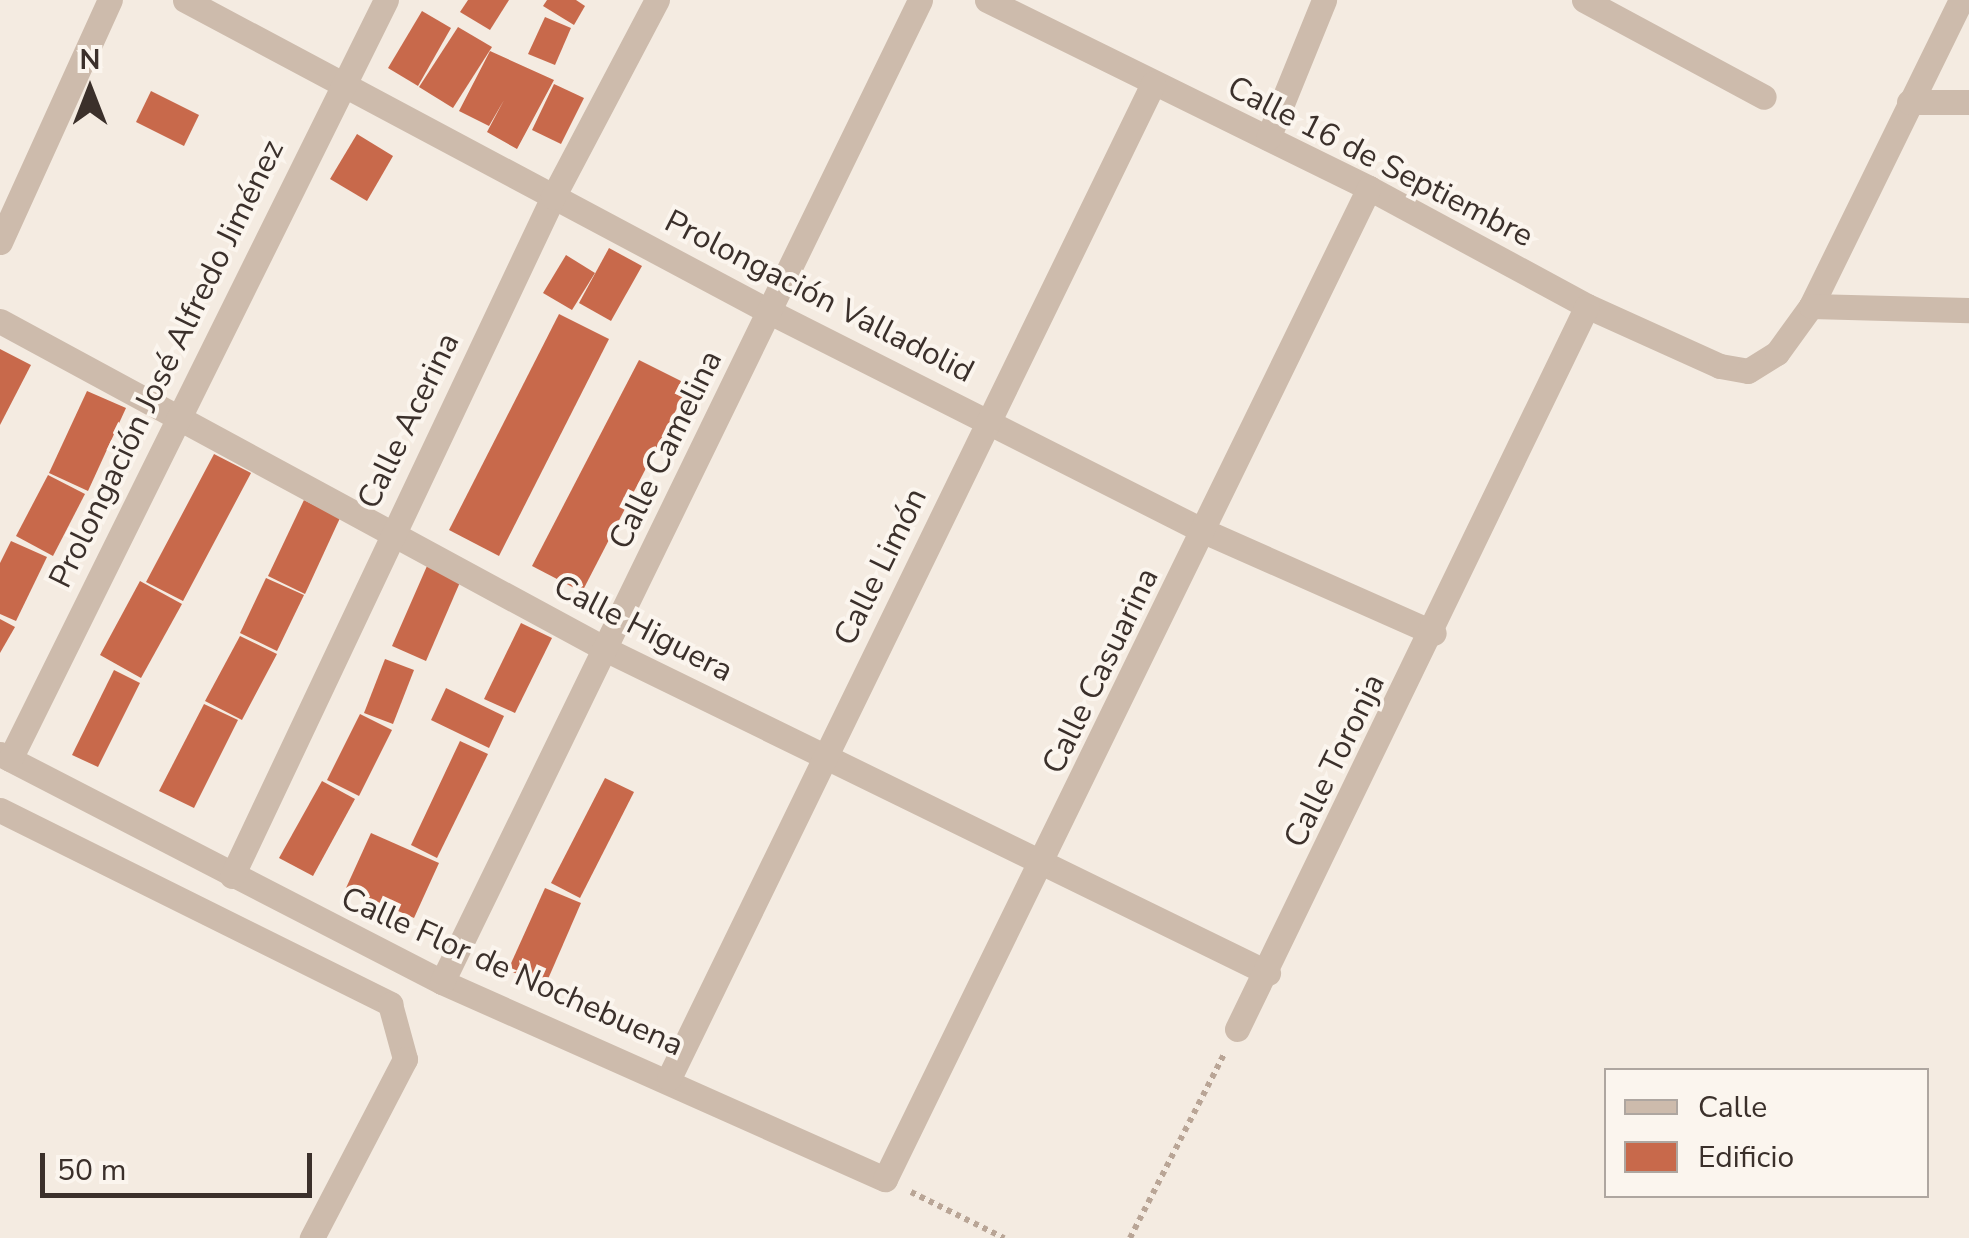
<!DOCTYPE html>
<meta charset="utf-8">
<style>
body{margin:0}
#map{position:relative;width:1969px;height:1238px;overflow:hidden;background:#f4ebe1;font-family:"Nunito Sans",sans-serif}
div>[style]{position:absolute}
.building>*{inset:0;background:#c8694b}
.path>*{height:6px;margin-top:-3px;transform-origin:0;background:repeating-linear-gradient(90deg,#b9a596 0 5px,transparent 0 10px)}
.minor>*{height:25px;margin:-12.5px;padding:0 12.5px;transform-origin:12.5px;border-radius:12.5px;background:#cdbbac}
span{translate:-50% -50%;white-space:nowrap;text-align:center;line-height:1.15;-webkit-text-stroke:8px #fbf5ee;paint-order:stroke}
.street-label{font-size:32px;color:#3b302b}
.legend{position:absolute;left:1604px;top:1068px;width:325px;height:130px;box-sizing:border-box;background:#fbf5ee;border:2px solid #aea6a0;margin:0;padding:12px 18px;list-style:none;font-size:30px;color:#3b302b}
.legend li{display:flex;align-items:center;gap:20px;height:50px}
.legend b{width:50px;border:2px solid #aea6a0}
.north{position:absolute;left:40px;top:40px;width:100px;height:100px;-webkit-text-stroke:8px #fbf5ee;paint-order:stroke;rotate:0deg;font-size:28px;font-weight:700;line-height:40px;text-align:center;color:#3b302b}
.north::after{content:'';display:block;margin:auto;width:35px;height:45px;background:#3b302b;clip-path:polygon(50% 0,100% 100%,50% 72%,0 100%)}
.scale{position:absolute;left:40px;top:1153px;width:272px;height:45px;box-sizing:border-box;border:5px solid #3b302b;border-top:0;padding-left:12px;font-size:30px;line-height:35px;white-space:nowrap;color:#3b302b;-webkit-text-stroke:8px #fbf5ee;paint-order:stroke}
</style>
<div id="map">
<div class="building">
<i style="clip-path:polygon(468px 0,509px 0,490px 30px,460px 12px)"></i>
<i style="clip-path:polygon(547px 0,576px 0,585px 6px,574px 25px,543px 6px)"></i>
<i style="clip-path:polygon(422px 11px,451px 28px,418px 86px,388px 68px)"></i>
<i style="clip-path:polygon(545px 17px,571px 28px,555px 65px,528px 54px)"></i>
<i style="clip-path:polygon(458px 27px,492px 47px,453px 108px,419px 87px)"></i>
<i style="clip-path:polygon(490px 51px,554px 80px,517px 149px,487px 132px,504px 100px,489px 126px,459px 111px)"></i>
<i style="clip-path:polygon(554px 84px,584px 98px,561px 144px,532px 130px)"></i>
<i style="clip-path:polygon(151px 91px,199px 115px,184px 146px,136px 122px)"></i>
<i style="clip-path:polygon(357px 134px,393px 156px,367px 201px,330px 179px)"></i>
<i style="clip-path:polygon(609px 248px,642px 266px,611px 321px,579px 303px)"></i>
<i style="clip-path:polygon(566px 255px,595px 273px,572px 310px,543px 293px)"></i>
<i style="clip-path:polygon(559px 314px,609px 339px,499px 556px,449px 530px)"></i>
<i style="clip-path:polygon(0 349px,31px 365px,0 425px)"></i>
<i style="clip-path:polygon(639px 360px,689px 385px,582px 592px,532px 566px)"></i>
<i style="clip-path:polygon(87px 391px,126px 408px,88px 491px,49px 473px)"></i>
<i style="clip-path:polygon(214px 454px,251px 473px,183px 601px,146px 582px)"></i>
<i style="clip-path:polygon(48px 475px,85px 494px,53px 556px,16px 536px)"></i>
<i style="clip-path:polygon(304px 500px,340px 518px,305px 594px,268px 576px)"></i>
<i style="clip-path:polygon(11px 541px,47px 557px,16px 621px,0 614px,0 563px)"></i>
<i style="clip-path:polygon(427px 566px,461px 580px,426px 661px,392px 646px)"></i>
<i style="clip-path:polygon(266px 578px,304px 595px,277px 651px,240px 633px)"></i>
<i style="clip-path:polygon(140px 581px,182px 604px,141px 678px,100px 655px)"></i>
<i style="clip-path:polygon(0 619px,15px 627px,0 653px)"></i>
<i style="clip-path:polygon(521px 623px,552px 638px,515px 713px,484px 699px)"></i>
<i style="clip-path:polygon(240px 636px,277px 654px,242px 720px,205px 701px)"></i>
<i style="clip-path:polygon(385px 659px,414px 670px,393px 724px,364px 713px)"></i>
<i style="clip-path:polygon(114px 670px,140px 683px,98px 767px,72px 755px)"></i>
<i style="clip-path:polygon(446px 688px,504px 716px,489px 748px,431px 720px)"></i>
<i style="clip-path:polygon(204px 704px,238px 720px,194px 808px,159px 791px)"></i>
<i style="clip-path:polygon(360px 714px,392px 730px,359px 796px,327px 780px)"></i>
<i style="clip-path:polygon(460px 741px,488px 754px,437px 858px,411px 845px)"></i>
<i style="clip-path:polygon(605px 778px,634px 792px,580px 898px,551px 883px)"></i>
<i style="clip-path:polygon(322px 781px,355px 799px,313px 876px,279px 858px)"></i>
<i style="clip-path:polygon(371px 833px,439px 863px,414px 918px,346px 888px)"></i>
<i style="clip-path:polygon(545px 888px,581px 903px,545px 986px,508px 970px)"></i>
</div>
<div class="path">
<i style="left:911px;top:1192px;width:104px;rotate:26.3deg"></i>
<i style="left:1130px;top:1238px;width:209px;rotate:-62.9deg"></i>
</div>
<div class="minor">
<i style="left:185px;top:0;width:663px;rotate:28.07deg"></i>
<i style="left:770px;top:312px;width:488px;rotate:26.8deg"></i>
<i style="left:1206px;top:532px;width:249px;rotate:23.9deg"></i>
<i style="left:987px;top:0;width:426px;rotate:26.2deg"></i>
<i style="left:1369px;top:188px;width:248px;rotate:28.4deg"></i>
<i style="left:1587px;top:306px;width:146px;rotate:24.3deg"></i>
<i style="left:1720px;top:366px;width:28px;rotate:10deg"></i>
<i style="left:1748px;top:371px;width:34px;rotate:-32deg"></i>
<i style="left:1777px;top:353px;width:58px;rotate:-54.1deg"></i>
<i style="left:1811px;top:306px;width:341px;rotate:-63.9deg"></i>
<i style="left:1584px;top:0;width:204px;rotate:28.3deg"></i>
<i style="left:1909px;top:102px;width:60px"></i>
<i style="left:1268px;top:138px;width:149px;rotate:-67.9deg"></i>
<i style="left:0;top:242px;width:266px;rotate:-65.6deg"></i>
<i style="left:1811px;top:306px;width:158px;rotate:1.5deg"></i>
<i style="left:0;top:321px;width:688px;rotate:28.46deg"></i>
<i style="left:605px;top:649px;width:738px;rotate:26.04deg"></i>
<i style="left:0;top:754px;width:497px;rotate:27.3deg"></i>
<i style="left:442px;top:982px;width:485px;rotate:24deg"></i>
<i style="left:885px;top:1179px;width:1103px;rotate:-63.97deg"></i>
<i style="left:10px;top:759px;width:847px;rotate:-63.65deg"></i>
<i style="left:0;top:810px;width:436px;rotate:26.4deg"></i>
<i style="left:390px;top:1004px;width:57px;rotate:74.7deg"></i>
<i style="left:405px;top:1059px;width:202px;rotate:117.5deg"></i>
<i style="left:232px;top:876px;width:751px;rotate:-64.7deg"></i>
<i style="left:553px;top:197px;width:223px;rotate:-62.2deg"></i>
<i style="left:442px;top:982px;width:1092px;rotate:-64.04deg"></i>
<i style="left:1237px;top:1029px;width:803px;rotate:-64.17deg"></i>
<i style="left:669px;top:1078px;width:1106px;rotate:-64.04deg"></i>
</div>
<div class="street-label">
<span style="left:1380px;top:162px;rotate:27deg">Calle 16 de Septiembre</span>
<span style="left:819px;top:297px;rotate:27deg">Prolongación Valladolid</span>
<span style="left:167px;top:364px;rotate:-64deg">Prolongación José Alfredo Jiménez</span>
<span style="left:409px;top:421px;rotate:-64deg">Calle Acerina</span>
<span style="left:666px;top:450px;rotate:-64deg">Calle Camelina</span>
<span style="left:881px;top:567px;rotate:-64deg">Calle Limón</span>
<span style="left:643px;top:629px;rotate:27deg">Calle Higuera</span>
<span style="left:1101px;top:671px;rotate:-64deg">Calle Casuarina</span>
<span style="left:1335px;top:761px;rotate:-64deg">Calle Toronja</span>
<span style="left:512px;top:972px;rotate:24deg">Calle Flor de Nochebuena</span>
</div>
<ul class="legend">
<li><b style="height:12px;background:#cdbbac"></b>Calle</li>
<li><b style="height:28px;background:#c8694b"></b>Edificio</li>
</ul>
<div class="north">N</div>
<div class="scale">50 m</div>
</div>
